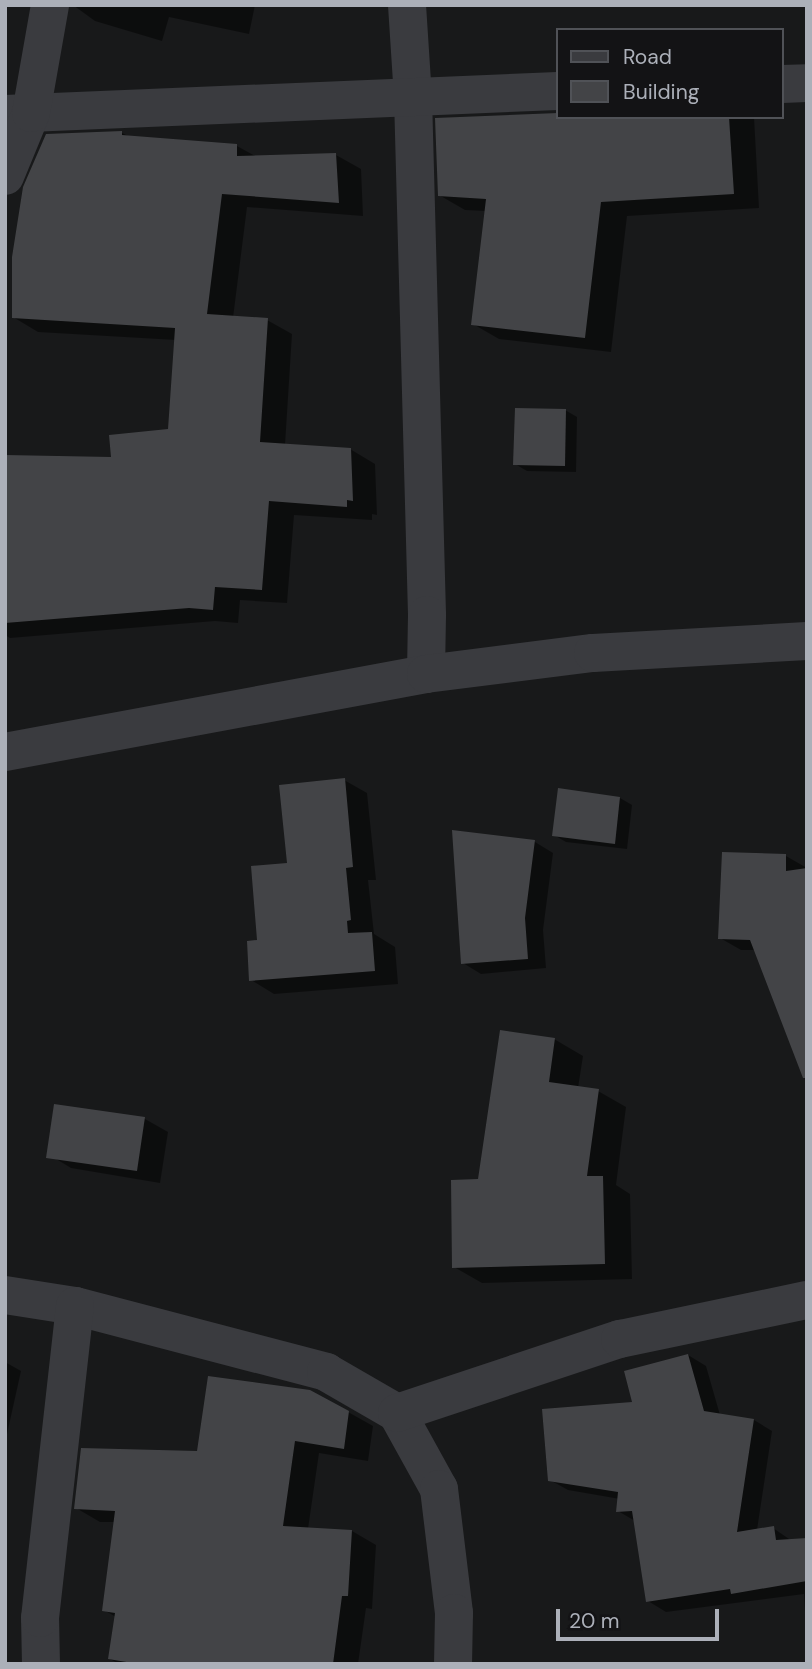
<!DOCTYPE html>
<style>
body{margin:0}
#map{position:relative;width:812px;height:1669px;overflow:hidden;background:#18191a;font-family:"DM Sans",sans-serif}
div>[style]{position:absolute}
.shadow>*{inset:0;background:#0007}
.building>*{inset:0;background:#434447}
.street>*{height:38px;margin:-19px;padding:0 19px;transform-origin:19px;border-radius:19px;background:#3a3b3f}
span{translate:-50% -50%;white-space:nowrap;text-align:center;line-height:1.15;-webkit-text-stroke:6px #131315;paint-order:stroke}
.frame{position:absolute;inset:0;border:7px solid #acb0b9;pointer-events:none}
.legend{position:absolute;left:556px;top:28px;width:228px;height:91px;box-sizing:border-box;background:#131315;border:2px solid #505257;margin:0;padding:9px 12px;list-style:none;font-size:21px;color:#acb0b9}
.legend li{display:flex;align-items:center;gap:14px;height:35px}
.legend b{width:35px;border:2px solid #505257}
.scale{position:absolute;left:556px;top:1609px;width:163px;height:32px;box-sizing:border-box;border:4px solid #acb0b9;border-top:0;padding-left:9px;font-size:21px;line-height:24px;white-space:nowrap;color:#acb0b9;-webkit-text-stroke:5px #131315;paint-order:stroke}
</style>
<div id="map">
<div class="shadow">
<i style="clip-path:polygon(73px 5px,255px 5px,249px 34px,169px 17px,162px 41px,95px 21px)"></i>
<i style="clip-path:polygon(558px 115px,558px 117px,754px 117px,759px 208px,627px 216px,611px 352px,499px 339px,473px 324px,486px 211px,465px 210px,439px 195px,437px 120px)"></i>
<i style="clip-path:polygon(122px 133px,130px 137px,237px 146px,257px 157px,336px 155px,361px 169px,363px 216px,247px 207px,233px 318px,267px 320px,292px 334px,285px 445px,350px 449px,375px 464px,377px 515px,372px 514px,372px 520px,294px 515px,287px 603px,240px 600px,238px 623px,215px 621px,10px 638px,5px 635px,5px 494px,113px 459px,170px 431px,176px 340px,38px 332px,13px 317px)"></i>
<i style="clip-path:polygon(565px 410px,577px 417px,576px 472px,527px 471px,515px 464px)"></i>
<i style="clip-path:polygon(344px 780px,367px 793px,376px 880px,368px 880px,374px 934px,395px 947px,398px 984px,274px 994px,251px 980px,259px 942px,289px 864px)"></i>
<i style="clip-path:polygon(620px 798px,632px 805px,627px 849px,566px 842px,554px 835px)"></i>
<i style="clip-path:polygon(454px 832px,535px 842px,553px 853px,543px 930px,546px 968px,481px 974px,463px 963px)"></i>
<i style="clip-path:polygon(786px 856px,807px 868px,807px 1084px,756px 950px,741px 950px,720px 938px)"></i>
<i style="clip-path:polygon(554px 1039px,583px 1056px,578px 1088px,598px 1091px,626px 1107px,616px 1185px,630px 1194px,632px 1279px,482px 1283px,454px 1267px,480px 1180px)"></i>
<i style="clip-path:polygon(145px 1119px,168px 1132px,160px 1183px,71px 1168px,48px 1154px)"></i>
<i style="clip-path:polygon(688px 1355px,706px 1366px,720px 1415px,754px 1420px,772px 1431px,757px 1530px,773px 1528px,792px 1541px,807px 1539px,807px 1647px,804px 1594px,666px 1612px,648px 1601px,635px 1521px,618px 1511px,620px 1499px,568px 1490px,550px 1480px)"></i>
<i style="clip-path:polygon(5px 1362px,21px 1371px,5px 1443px)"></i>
<i style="clip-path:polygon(348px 1412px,373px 1426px,368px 1461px,319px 1453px,308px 1529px,352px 1531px,376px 1545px,372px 1609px,366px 1608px,358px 1664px,119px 1664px,110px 1659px,116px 1617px,104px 1610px,115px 1522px,100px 1522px,76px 1508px,199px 1453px)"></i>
</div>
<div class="building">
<i style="clip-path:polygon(558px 113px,558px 117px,729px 117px,734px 194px,601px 202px,585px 338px,471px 325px,486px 199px,438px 196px,435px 118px)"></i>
<i style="clip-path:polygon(122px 131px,122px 135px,237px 144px,237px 156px,336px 153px,339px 203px,222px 194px,207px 314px,268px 318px,260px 442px,351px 448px,353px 501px,347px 500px,347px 507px,269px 501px,262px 590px,215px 587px,213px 610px,189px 608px,5px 623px,5px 455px,111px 457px,109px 435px,168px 429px,175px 328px,12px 318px,12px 257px,23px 187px,46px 134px)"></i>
<i style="clip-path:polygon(515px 408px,566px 409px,565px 466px,513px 465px)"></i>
<i style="clip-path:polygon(345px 778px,353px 867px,346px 868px,351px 920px,347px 921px,348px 933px,372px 932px,375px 971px,249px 981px,247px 941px,257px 940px,251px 866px,287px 863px,279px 785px)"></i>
<i style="clip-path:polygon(558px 788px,620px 797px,615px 844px,552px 836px)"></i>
<i style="clip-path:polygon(452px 830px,535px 840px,525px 918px,528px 959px,461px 964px)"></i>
<i style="clip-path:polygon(722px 852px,786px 854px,786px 871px,807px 868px,807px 1078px,803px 1078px,750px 940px,718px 939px)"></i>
<i style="clip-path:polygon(500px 1030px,555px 1038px,549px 1082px,599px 1089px,587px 1176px,603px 1176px,605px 1264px,452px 1268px,451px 1180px,478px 1179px)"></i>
<i style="clip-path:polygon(54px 1104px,145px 1117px,137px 1171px,46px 1158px)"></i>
<i style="clip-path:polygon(688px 1354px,704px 1411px,754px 1419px,737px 1532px,774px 1526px,776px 1540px,807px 1538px,807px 1581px,731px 1594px,730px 1589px,646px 1602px,632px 1511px,616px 1512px,618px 1492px,548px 1481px,542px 1409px,632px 1402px,624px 1371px)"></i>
<i style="clip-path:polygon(208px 1376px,310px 1390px,349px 1411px,344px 1449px,295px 1441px,283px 1526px,352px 1530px,348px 1596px,342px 1596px,333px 1664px,139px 1664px,108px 1659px,115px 1613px,102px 1611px,115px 1511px,74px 1509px,81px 1448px,197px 1451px)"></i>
</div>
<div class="street">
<i style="left:407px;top:5px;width:92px;rotate:86.3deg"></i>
<i style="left:413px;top:97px;width:518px;rotate:88.45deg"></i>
<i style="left:427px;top:615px;width:59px;rotate:91deg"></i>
<i style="left:782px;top:84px;width:25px;rotate:-2deg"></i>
<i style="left:5px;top:114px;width:553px;rotate:-2.38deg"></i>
<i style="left:5px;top:176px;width:68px;rotate:-67.6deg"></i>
<i style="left:31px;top:113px;width:110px;rotate:-80deg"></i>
<i style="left:5px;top:752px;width:428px;rotate:-10.5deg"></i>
<i style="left:426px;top:674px;width:168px;rotate:-7.2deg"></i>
<i style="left:593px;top:653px;width:214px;rotate:-3.2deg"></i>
<i style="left:5px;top:1295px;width:71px;rotate:8.9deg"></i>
<i style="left:75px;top:1306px;width:260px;rotate:14.7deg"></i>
<i style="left:326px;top:1372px;width:82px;rotate:30deg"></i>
<i style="left:397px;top:1413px;width:87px;rotate:61.1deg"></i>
<i style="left:439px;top:1489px;width:125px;rotate:83.1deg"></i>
<i style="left:454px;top:1613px;width:51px;rotate:91.1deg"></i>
<i style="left:397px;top:1413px;width:235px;rotate:-18.4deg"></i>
<i style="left:620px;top:1339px;width:191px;rotate:-11.8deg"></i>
<i style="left:41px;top:1664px;width:46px;rotate:-91.2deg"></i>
<i style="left:40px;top:1618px;width:314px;rotate:-83.6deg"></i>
</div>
<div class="frame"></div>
<ul class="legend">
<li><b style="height:9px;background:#3a3b3f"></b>Road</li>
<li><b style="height:19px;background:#434447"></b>Building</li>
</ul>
<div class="scale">20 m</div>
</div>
